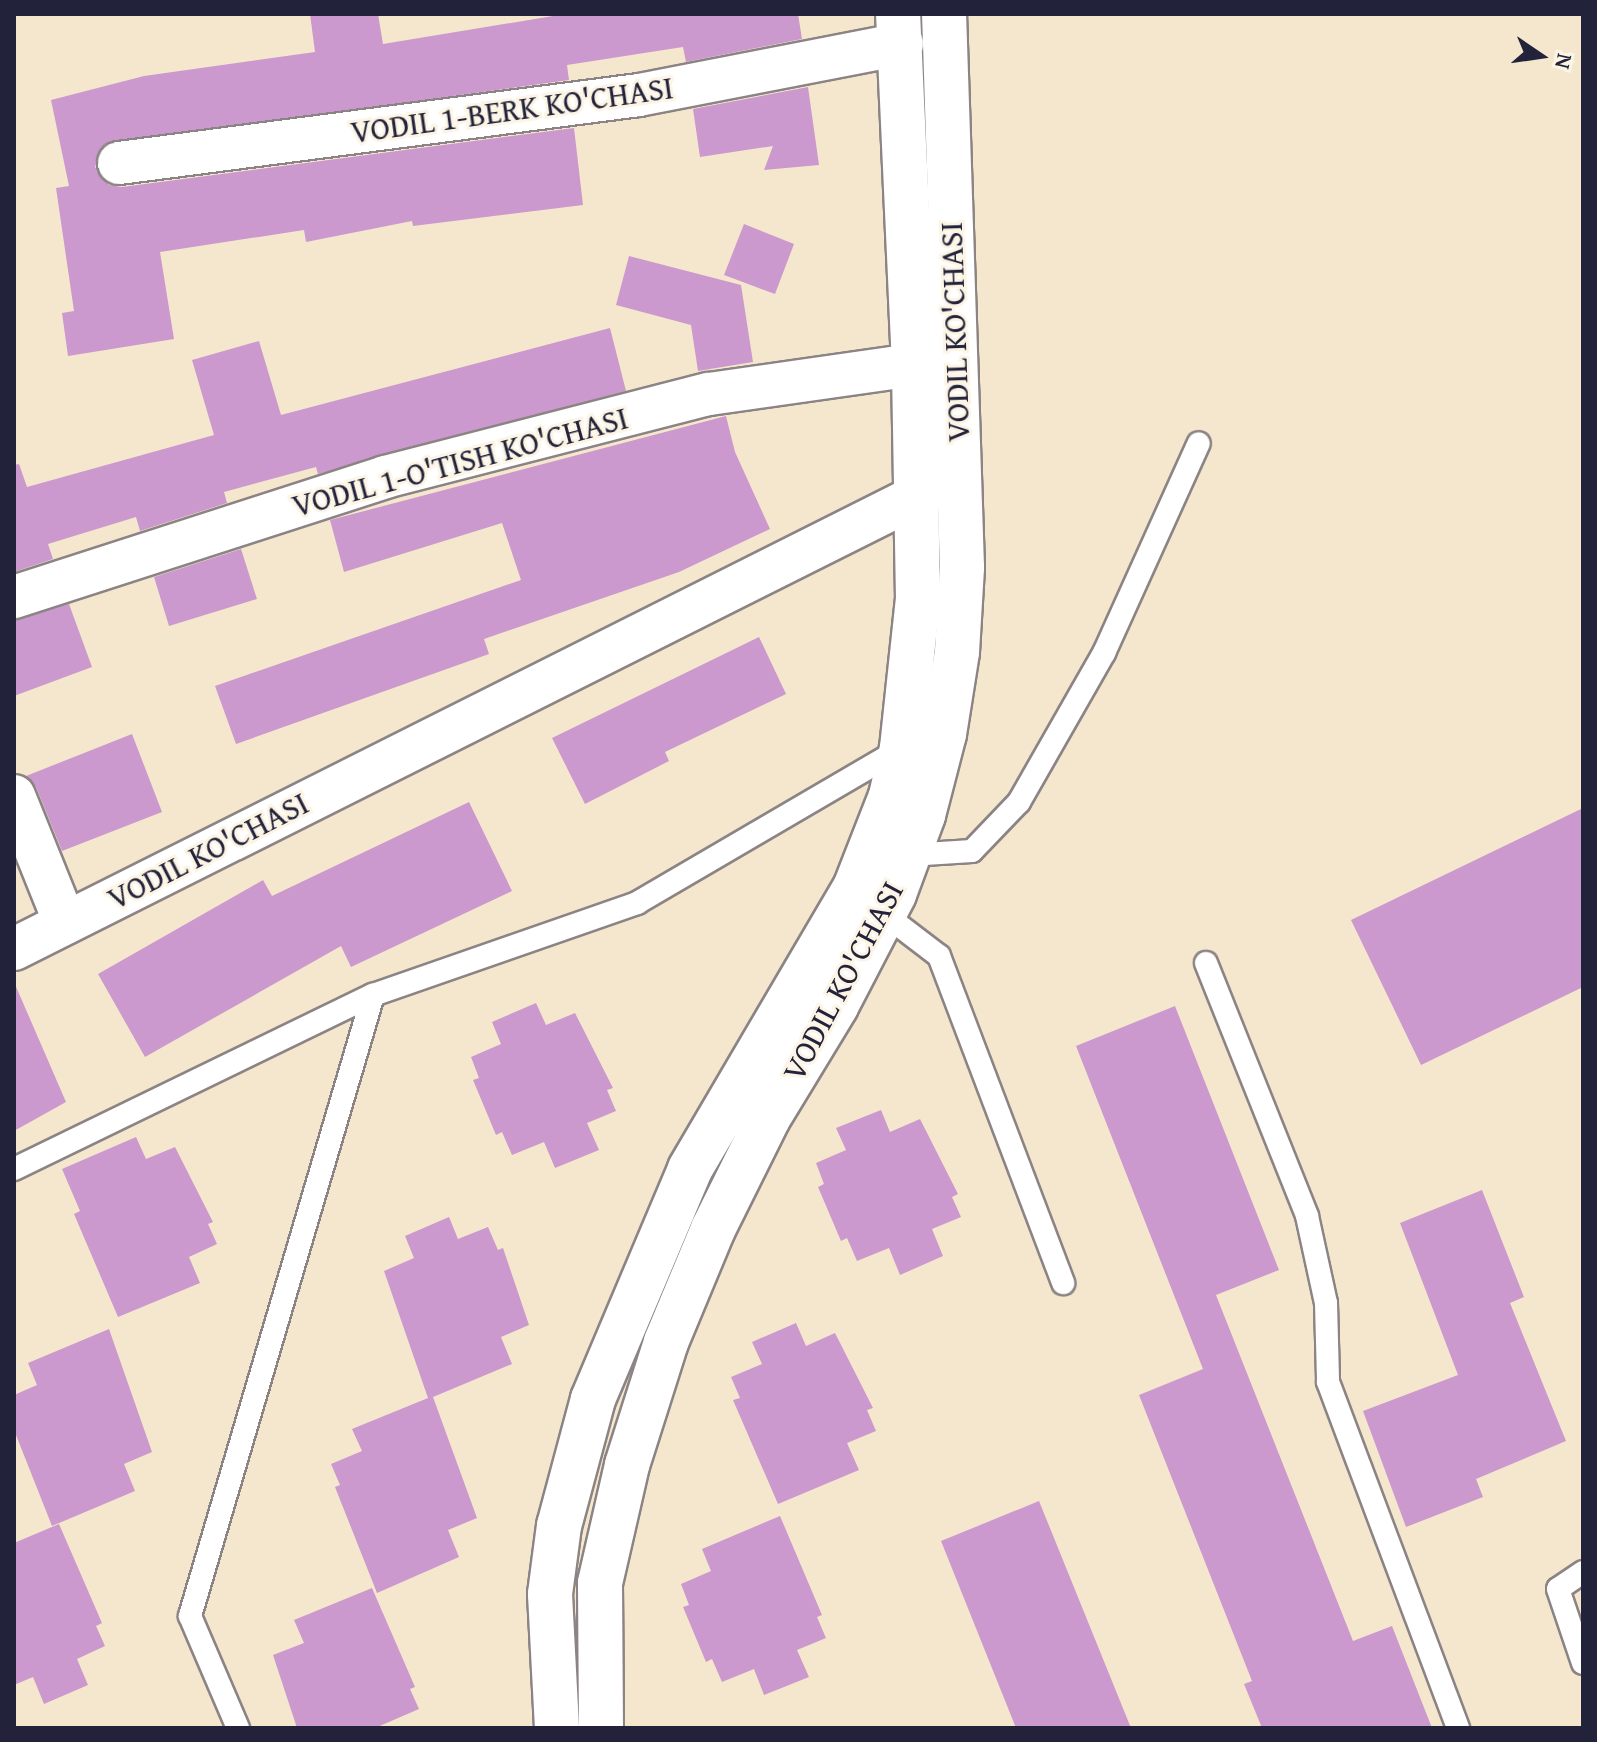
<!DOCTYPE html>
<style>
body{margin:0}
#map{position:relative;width:1597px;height:1742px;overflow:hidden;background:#f5e7cd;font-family:"Gentium Book Plus",serif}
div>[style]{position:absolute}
.building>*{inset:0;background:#cb99ce}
.roads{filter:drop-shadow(2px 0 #8c8484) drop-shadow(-2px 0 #8c8484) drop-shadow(0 2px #8c8484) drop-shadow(0 -2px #8c8484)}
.lane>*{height:22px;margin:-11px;padding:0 11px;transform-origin:11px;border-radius:11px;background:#fff}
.street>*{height:42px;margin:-21px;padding:0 21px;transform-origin:21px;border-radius:21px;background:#fff}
.secondary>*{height:44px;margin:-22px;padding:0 22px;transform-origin:22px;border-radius:22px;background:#fff}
span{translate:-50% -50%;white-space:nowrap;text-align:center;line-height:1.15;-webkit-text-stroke:6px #fcf5e5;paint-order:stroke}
.street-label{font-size:32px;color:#22223b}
.frame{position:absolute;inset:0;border:16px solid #22223b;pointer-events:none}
.north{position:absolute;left:1501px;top:16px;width:80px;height:80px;-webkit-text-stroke:6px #fcf5e5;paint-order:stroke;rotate:103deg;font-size:22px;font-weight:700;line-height:32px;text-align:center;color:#22223b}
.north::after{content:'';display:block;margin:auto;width:28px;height:36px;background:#22223b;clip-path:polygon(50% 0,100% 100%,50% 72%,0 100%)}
</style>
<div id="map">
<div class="building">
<i style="clip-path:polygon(310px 14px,378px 14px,383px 44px,565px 14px,798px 14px,802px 39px,686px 62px,683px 47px,567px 65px,569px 80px,105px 144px,95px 167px,109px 185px,122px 187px,574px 128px,583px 205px,413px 226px,412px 221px,306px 242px,304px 230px,160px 252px,174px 339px,68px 356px,62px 313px,74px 311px,56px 188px,69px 186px,51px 100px,144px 76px,315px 52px)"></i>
<i style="clip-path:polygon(808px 87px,819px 165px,764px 170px,773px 146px,700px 157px,693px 109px)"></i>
<i style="clip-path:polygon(744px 224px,794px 244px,775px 294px,724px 275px)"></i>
<i style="clip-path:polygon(629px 256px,741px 285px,753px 362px,698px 371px,691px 325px,616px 305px)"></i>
<i style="clip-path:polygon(610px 328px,626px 391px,318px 474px,316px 467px,224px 492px,227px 503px,140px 531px,136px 517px,48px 544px,53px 559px,14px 572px,14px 465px,19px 464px,27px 487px,214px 435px,192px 360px,259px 341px,281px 415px)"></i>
<i style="clip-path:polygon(726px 416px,735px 452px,770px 529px,679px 572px,484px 639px,489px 654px,236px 744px,215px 686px,521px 580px,502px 523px,344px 572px,330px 520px)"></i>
<i style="clip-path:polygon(241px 549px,257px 599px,169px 626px,154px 577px)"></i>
<i style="clip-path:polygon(69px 604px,92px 667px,14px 696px,14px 620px)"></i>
<i style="clip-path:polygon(759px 637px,786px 694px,665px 752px,669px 761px,585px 804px,552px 738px)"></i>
<i style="clip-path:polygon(132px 734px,162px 812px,62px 851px,36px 787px,26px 776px)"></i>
<i style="clip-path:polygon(469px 802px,512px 891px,351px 967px,341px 946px,145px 1057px,98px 974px,263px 880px,272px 896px)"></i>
<i style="clip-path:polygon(1583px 808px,1583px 987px,1421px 1065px,1351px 920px)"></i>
<i style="clip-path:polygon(14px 982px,66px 1102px,14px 1131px)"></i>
<i style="clip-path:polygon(536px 1003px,546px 1025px,575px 1013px,613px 1088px,607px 1090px,616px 1111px,587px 1123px,599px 1150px,555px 1168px,544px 1142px,512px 1155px,502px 1132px,496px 1135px,473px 1080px,479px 1078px,471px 1057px,501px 1044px,492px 1022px)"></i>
<i style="clip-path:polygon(1175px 1006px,1279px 1270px,1216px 1295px,1353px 1641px,1392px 1626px,1432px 1728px,1262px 1728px,1244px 1684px,1252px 1681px,1139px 1395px,1203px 1369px,1076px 1046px)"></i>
<i style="clip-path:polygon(881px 1110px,890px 1132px,920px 1119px,958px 1194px,952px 1197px,961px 1217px,932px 1229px,943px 1256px,900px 1275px,889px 1248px,857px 1261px,847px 1238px,841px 1241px,818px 1187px,824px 1184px,816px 1163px,846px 1150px,836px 1128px)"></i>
<i style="clip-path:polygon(136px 1137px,146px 1159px,175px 1147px,213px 1222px,208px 1224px,217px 1244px,189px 1257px,200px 1283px,118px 1317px,74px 1214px,80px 1211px,62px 1169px)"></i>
<i style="clip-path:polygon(1482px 1190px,1524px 1297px,1510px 1303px,1566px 1441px,1476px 1479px,1483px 1497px,1406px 1527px,1363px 1411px,1458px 1375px,1400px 1223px)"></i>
<i style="clip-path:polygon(449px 1217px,458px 1239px,488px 1227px,498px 1250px,503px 1248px,529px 1325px,501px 1337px,512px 1364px,433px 1397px,477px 1518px,448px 1530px,459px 1557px,377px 1593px,335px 1487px,340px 1485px,331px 1464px,362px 1451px,352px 1429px,428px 1398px,384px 1271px,414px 1258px,405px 1236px)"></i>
<i style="clip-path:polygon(796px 1323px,806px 1346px,835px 1333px,873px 1408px,867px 1410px,876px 1431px,847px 1443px,859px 1470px,778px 1504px,733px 1400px,740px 1398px,731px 1377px,762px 1364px,752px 1342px)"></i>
<i style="clip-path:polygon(109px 1329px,152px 1452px,124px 1464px,135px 1491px,52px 1526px,14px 1430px,14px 1395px,37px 1385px,28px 1363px)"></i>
<i style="clip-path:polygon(1039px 1501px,1131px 1728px,1016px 1728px,941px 1541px)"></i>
<i style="clip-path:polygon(780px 1516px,822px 1615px,817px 1617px,826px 1638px,797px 1650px,809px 1677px,764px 1695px,754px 1669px,722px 1682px,712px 1659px,706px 1662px,683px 1607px,689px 1605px,681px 1584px,711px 1571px,702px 1549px)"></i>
<i style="clip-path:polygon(59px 1524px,102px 1623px,96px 1626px,105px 1646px,77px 1659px,88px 1685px,44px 1704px,33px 1677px,14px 1685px,14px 1543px)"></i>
<i style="clip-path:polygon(372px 1588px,415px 1687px,410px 1689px,419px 1709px,375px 1728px,297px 1728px,273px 1655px,304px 1643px,294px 1620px)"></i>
</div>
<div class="roads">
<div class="lane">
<i style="left:909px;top:855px;width:63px;rotate:-3.6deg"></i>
<i style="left:972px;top:851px;width:68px;rotate:-46.2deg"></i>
<i style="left:1019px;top:802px;width:172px;rotate:-60.3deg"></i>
<i style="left:1104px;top:653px;width:230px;rotate:-65.7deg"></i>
<i style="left:884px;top:914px;width:69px;rotate:37.4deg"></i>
<i style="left:939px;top:956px;width:350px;rotate:69.2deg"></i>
<i style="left:1206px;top:963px;width:272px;rotate:68.2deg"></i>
<i style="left:1307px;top:1216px;width:89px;rotate:77.7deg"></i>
<i style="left:1326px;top:1303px;width:79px;rotate:88.5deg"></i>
<i style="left:1328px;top:1382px;width:370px;rotate:69.4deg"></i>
<i style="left:14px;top:1169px;width:399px;rotate:-25.9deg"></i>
<i style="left:1583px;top:1572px;width:30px;rotate:146deg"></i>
<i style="left:1558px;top:1589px;width:78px;rotate:71.3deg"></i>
<i style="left:238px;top:1728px;width:122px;rotate:-113.2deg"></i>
<i style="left:190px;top:1616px;width:647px;rotate:-73.58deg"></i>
<i style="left:373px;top:995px;width:280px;rotate:-19.2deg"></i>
<i style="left:637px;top:903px;width:306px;rotate:-30.3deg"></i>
</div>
<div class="street">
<i style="left:119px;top:163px;width:524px;rotate:-7.45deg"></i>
<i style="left:639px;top:95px;width:268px;rotate:-11deg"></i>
<i style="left:14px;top:597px;width:390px;rotate:-17.9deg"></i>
<i style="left:385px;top:477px;width:334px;rotate:-14.4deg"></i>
<i style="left:709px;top:394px;width:207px;rotate:-8.1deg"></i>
<i style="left:14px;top:796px;width:137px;rotate:68.1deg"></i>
<i style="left:14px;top:949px;width:1010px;rotate:-26.64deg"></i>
</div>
<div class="secondary">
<i style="left:557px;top:1728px;width:134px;rotate:-93deg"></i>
<i style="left:550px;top:1594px;width:69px;rotate:-82.5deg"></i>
<i style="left:559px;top:1526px;width:131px;rotate:-75deg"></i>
<i style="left:593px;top:1399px;width:250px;rotate:-67.1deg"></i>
<i style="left:690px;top:1169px;width:326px;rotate:-59.6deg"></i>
<i style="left:855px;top:888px;width:99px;rotate:-68.6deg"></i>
<i style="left:891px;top:796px;width:49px;rotate:-77.1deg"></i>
<i style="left:902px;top:748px;width:150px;rotate:-83.9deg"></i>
<i style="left:918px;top:599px;width:234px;rotate:-91deg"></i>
<i style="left:914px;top:365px;width:351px;rotate:-92.6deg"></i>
<i style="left:601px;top:1728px;width:145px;rotate:-90.4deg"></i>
<i style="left:600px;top:1583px;width:121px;rotate:-77.1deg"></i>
<i style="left:627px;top:1465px;width:129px;rotate:-72.4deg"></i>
<i style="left:666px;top:1342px;width:122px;rotate:-67.4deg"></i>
<i style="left:713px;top:1229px;width:124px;rotate:-63.6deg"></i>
<i style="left:768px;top:1118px;width:131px;rotate:-58.7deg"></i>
<i style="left:836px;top:1006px;width:126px;rotate:-62.6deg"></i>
<i style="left:894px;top:894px;width:84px;rotate:-69.8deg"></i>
<i style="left:923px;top:815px;width:84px;rotate:-75.5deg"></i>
<i style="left:944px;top:734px;width:83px;rotate:-81deg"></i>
<i style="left:957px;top:652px;width:85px;rotate:-86.6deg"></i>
<i style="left:962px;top:567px;width:553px;rotate:-91.86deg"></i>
</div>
</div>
<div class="street-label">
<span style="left:512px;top:110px;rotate:-8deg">VODIL 1-BERK KO'CHASI</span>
<span style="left:955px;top:332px;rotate:-92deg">VODIL KO'CHASI</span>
<span style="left:460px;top:462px;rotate:-15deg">VODIL 1-O'TISH KO'CHASI</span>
<span style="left:208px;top:851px;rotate:-27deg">VODIL KO'CHASI</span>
<span style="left:843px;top:981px;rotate:-62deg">VODIL KO'CHASI</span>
</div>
<div class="frame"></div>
<div class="north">N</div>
</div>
